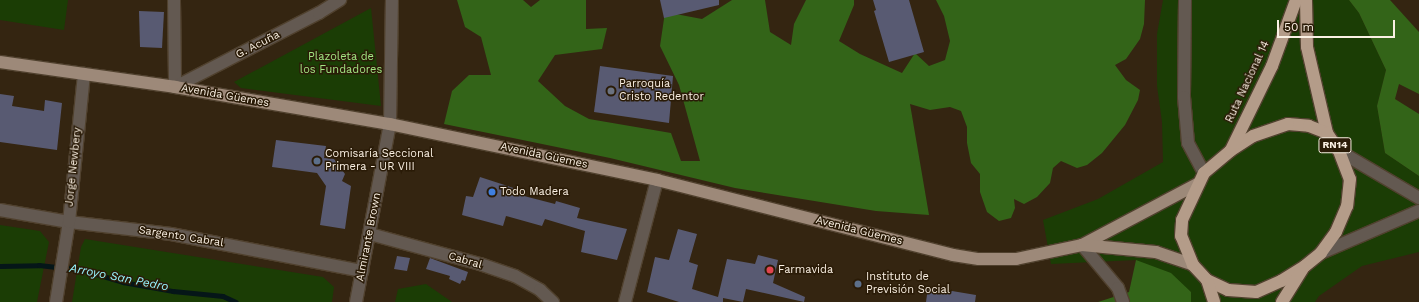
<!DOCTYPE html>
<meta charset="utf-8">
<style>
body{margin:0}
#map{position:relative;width:1419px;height:302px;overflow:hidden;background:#342511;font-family:"Work Sans",sans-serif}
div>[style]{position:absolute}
.green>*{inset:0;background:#1b3d05}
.forest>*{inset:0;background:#336418}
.stream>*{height:4.5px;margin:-2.25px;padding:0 2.25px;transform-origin:2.25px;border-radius:2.25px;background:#051618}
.building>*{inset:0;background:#585a72}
.roads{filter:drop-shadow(1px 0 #50412e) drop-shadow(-1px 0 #50412e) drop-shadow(0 1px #50412e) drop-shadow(0 -1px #50412e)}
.minor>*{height:12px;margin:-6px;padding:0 6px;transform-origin:6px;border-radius:6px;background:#635951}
.major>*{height:12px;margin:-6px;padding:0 6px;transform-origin:6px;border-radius:6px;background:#9d8979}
.highway>*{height:12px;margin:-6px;padding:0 6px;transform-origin:6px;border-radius:6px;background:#b49c89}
.dots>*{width:11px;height:11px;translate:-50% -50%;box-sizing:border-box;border:2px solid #2a1b07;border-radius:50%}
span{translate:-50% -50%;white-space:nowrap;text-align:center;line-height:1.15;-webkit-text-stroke:3px #2a1b07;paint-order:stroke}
.shield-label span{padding:1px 3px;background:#2a1b07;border:1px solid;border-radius:3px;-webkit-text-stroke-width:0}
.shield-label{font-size:10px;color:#faf0e3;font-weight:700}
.street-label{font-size:11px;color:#faf0e3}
.park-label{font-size:11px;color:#a1e682}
.poi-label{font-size:11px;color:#faf0e3}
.left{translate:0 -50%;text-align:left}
.water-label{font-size:12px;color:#97f4fe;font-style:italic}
.scale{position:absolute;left:1277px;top:20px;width:118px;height:18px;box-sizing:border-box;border:2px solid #faf0e3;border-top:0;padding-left:5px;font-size:12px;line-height:14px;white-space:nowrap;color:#faf0e3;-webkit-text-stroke:3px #2a1b07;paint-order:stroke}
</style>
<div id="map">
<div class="green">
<i style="clip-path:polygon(0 0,68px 0,64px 30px,0 20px)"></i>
<i style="clip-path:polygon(1163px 0,1349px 0,1359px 13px,1386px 70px,1377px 106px,1385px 153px,1419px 176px,1419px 252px,1362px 266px,1319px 296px,1315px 302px,1191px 302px,1191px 292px,1136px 260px,1051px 264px,1043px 220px,1098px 199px,1163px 162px,1162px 122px,1157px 86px,1157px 34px)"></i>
<i style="clip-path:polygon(371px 8px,381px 106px,241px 88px,234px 82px)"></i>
<i style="clip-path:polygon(0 225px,40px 231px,49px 242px,37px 302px,0 302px)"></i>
<i style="clip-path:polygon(85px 239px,323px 277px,334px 287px,332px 302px,72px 302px,81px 247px)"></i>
<i style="clip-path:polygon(426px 284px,452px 302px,395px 302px,398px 289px)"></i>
</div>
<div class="forest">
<i style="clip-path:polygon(457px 0,523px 0,531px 7px,540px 0,586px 0,586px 29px,607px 28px,602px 49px,555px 55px,538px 81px,565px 106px,589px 119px,671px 133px,681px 161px,700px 161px,679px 85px,660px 46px,665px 12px,702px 19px,732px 0,765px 0,770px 32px,791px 45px,794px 24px,806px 0,854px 0,854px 5px,839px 41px,860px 54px,902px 73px,915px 53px,929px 66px,945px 60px,950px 41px,944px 16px,936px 0,1145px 0,1144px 24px,1140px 39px,1126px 59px,1115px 65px,1126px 80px,1140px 90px,1138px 100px,1125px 125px,1102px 153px,1087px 165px,1077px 168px,1061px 161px,1053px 168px,1050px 183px,1037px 197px,1024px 204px,1014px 199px,1015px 208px,1011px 218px,999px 221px,987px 212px,980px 192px,980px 174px,971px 163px,967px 143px,967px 127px,961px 111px,950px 107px,930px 110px,910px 104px,929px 215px,876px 211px,735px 188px,610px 158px,444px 124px,452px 91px,469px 75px,491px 75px,481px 37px,465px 27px)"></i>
<i style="clip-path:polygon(1349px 0,1390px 0,1419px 32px,1419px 94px,1399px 84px,1395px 99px,1419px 114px,1419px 176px,1385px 153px,1377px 106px,1386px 70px,1359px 13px)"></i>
<i style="clip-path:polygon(1136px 260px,1171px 273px,1191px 292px,1191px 302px,1098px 302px,1129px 292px)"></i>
</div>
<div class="stream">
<i style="left:0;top:266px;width:39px;rotate:-1deg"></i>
<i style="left:39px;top:265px;width:44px;rotate:6.5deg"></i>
<i style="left:83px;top:270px;width:42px;rotate:16.7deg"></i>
<i style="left:123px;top:282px;width:51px;rotate:10.2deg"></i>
<i style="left:173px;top:291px;width:50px;rotate:5.7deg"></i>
<i style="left:223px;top:296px;width:14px;rotate:25deg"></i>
</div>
<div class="building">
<i style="clip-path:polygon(660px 0,719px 0,719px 5px,664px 18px)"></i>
<i style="clip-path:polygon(873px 0,909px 0,924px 52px,889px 62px,874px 11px,876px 10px)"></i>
<i style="clip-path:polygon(139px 11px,164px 12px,162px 48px,140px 47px)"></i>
<i style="clip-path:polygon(600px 66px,673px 76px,669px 123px,594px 112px)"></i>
<i style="clip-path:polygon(0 94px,14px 96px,12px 106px,44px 111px,45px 100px,62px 103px,57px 150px,0 142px)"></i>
<i style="clip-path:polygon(276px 140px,326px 146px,324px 158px,334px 159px,345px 174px,342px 181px,351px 186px,345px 229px,320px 225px,326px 186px,317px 173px,272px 167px)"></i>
<i style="clip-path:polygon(480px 177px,526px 192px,524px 196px,555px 204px,556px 201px,580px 208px,577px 218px,627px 229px,617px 260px,581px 252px,585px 231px,545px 219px,542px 226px,506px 216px,503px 226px,462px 215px,466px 196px,473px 197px)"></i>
<i style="clip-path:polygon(678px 229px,697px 234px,689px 262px,698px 265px,692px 289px,718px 297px,727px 259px,755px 264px,758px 255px,778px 260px,773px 283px,805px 297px,804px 302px,746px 289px,743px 302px,723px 298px,723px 302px,679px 302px,647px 292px,655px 257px,669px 260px)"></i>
<i style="clip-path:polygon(397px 256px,410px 258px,407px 271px,394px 269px)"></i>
<i style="clip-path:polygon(430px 258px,468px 272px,465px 281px,462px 280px,460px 284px,449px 279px,450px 276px,426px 269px)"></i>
<i style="clip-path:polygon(928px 287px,976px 295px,975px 302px,926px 302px)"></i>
</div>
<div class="roads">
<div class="minor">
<i style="left:174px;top:0;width:87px;rotate:89.3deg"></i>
<i style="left:175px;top:87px;width:162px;rotate:-27.2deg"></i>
<i style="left:319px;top:13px;width:25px;rotate:-32deg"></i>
<i style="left:1185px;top:0;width:97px;rotate:90.6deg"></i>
<i style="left:1184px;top:97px;width:46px;rotate:85deg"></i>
<i style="left:1188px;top:143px;width:34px;rotate:62deg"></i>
<i style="left:1339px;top:151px;width:93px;rotate:30.4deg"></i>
<i style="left:0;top:210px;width:70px;rotate:9.9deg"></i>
<i style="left:69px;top:222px;width:103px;rotate:6.7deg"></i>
<i style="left:171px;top:234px;width:195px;rotate:11deg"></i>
<i style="left:370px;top:234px;width:114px;rotate:15.3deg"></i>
<i style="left:480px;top:264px;width:37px;rotate:19deg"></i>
<i style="left:515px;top:276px;width:29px;rotate:29deg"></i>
<i style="left:540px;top:290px;width:18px;rotate:43deg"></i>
<i style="left:1082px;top:245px;width:56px;rotate:50.1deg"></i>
<i style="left:1118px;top:288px;width:15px;rotate:70deg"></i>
<i style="left:1321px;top:253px;width:107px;rotate:-23.2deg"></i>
<i style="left:56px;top:302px;width:81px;rotate:-80.8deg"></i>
<i style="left:69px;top:222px;width:149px;rotate:-84.2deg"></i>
<i style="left:356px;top:302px;width:181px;rotate:-79.2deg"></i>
<i style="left:390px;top:124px;width:124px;rotate:-89.1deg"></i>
<i style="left:625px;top:302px;width:126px;rotate:-75.3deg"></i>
</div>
<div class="major">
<i style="left:0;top:62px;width:177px;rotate:8.1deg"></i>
<i style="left:175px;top:87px;width:218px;rotate:9.8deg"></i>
<i style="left:390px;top:124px;width:273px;rotate:11.8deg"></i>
<i style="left:657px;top:180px;width:305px;rotate:14.2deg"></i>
<i style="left:953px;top:255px;width:26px;rotate:9deg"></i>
<i style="left:979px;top:259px;width:37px"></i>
<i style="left:1016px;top:259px;width:67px;rotate:-12deg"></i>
<i style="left:1082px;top:245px;width:132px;rotate:-27.9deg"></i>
<i style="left:1082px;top:245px;width:74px;rotate:5.4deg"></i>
<i style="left:1156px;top:252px;width:39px;rotate:19deg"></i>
</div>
<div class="highway">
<i style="left:1306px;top:0;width:47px;rotate:88.8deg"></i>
<i style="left:1307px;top:47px;width:88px;rotate:76.9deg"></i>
<i style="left:1288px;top:124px;width:21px;rotate:5deg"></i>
<i style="left:1309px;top:126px;width:19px;rotate:21deg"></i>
<i style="left:1327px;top:133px;width:22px;rotate:56deg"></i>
<i style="left:1339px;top:151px;width:30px;rotate:69deg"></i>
<i style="left:1350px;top:179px;width:27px;rotate:96deg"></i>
<i style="left:1347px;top:206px;width:28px;rotate:113deg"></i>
<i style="left:1336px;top:232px;width:26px;rotate:126deg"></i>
<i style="left:1321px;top:253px;width:21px;rotate:141deg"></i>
<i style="left:1305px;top:266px;width:28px;rotate:148deg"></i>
<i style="left:1281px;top:281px;width:27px;rotate:156deg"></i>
<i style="left:1256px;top:292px;width:28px;rotate:-176deg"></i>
<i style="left:1228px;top:290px;width:23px;rotate:-155deg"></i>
<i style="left:1207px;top:280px;width:21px;rotate:-133deg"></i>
<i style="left:1193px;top:265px;width:31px;rotate:-112deg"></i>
<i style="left:1181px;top:236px;width:16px;rotate:-86deg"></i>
<i style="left:1182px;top:220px;width:52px;rotate:-64.9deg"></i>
<i style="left:1204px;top:173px;width:34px;rotate:-40deg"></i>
<i style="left:1230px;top:151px;width:27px;rotate:-33deg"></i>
<i style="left:1253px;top:136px;width:37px;rotate:-19deg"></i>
<i style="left:1231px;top:150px;width:93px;rotate:-64deg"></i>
<i style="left:1272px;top:66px;width:70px;rotate:-70deg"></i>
<i style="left:1207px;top:280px;width:23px;rotate:72deg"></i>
<i style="left:1282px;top:302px;width:39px;rotate:-58deg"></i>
</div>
</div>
<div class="dots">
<i style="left:611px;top:91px;background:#6b7280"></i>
<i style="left:317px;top:161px;background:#5c6f8a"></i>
<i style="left:492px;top:192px;background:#3f7fe0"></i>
<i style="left:770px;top:270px;background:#e0444e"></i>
<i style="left:858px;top:284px;background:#5c6f8a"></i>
</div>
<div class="shield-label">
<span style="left:1335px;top:145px">RN14</span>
</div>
<div class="street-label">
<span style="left:258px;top:45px;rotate:-27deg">G. Acuña</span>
<span style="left:1248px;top:82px;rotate:-65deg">Ruta Nacional 14</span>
<span style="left:225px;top:96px;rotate:10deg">Avenida Güemes</span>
<span style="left:544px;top:156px;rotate:12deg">Avenida Güemes</span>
<span style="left:74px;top:167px;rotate:-84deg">Jorge Newbery</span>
<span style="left:859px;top:231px;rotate:14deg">Avenida Güemes</span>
<span style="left:181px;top:237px;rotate:9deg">Sargento Cabral</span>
<span style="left:369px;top:237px;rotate:-79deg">Almirante Brown</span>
<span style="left:465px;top:261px;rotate:16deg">Cabral</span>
</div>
<div class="park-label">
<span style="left:341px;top:64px">Plazoleta de<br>los Fundadores</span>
</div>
<div class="poi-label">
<span class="left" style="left:619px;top:91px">Parroquía<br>Cristo Redentor</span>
<span class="left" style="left:325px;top:161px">Comisaría Seccional<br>Primera - UR VIII</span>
<span class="left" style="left:500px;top:192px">Todo Madera</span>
<span class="left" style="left:778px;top:270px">Farmavida</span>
<span class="left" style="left:866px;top:284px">Instituto de<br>Previsión Social</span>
</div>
<div class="water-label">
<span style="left:119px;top:278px;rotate:11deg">Arroyo San Pedro</span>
</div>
<div class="scale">50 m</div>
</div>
